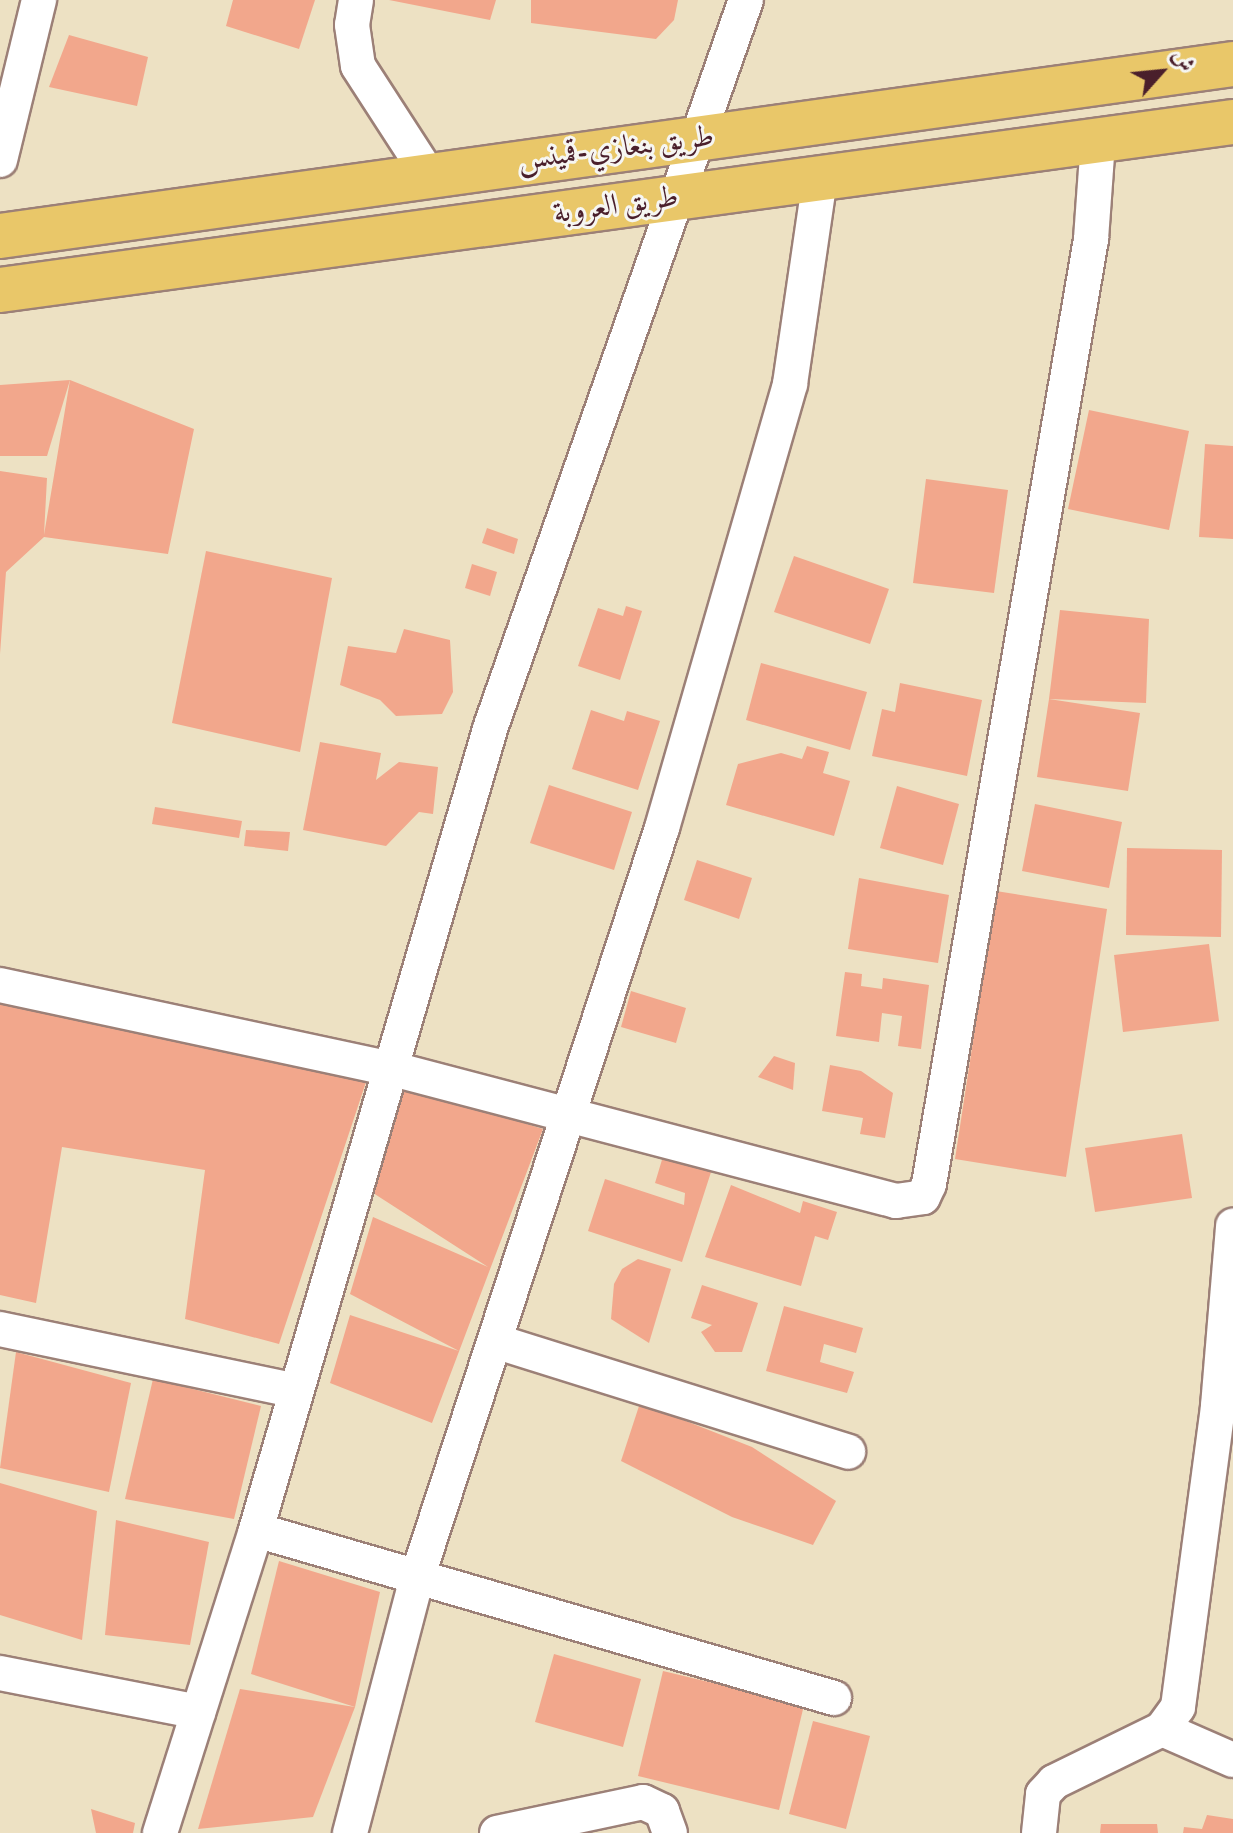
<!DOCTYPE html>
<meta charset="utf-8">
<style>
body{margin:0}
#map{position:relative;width:1233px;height:1833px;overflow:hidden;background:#ede1c3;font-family:"IM FELL DW Pica",Amiri,serif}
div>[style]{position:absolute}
.building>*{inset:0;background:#f2a78c}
.roads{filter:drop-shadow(2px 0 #9c8077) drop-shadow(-2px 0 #9c8077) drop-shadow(0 2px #9c8077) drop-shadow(0 -2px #9c8077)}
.street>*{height:34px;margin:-17px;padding:0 17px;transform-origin:17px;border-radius:17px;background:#fff}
.primary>*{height:44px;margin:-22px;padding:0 22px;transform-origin:22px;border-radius:22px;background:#e9c769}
span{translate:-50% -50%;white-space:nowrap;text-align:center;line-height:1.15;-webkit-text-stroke:6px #f6f6f2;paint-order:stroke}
.street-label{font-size:30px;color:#4a1f2b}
.north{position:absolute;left:1121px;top:32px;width:80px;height:80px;-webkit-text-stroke:6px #f6f6f2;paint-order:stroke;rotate:63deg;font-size:22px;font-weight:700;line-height:32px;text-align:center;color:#4a1f2b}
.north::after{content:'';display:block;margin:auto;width:28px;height:36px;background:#4a1f2b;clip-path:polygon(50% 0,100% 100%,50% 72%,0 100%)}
</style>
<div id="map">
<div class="building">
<i style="clip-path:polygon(233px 0,315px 0,299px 49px,226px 26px)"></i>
<i style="clip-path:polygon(389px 0,496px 0,490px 20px)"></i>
<i style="clip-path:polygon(531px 0,678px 0,674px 20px,656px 39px,531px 23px)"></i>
<i style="clip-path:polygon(69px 35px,148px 57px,137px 106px,49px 87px)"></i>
<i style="clip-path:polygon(70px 380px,47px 456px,0 456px,0 385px)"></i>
<i style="clip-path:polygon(70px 380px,194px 429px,168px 554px,44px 537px,6px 572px,0 654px,0 471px,47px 478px,44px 535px)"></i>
<i style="clip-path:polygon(1089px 410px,1189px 431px,1169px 530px,1068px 509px)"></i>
<i style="clip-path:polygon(1205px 444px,1233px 446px,1233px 539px,1199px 537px)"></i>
<i style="clip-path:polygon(926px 479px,1008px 490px,994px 593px,913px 583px)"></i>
<i style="clip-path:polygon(487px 528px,518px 539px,514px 554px,482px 543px)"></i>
<i style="clip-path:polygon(206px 551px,332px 578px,300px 752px,172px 723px)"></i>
<i style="clip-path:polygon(794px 556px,889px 589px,870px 644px,774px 612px)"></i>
<i style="clip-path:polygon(472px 564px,497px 572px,490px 596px,465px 588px)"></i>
<i style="clip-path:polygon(626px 606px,642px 611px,620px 680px,578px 666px,598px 608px,623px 616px)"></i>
<i style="clip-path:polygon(1060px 610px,1149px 619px,1146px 703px,1049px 699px)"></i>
<i style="clip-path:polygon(404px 629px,450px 640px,453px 692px,442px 714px,396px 716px,380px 700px,340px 685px,348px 646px,396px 653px)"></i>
<i style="clip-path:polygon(761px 663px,867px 692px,850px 750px,746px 720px)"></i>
<i style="clip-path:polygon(900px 683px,982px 700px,967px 776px,872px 756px,882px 709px,895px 712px)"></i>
<i style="clip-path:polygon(1049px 699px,1140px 713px,1128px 791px,1037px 777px)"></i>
<i style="clip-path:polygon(591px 710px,624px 721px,627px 711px,660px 721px,638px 790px,572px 769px)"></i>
<i style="clip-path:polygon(320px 742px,381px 753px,376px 780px,399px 762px,438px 767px,433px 814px,419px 812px,386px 846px,303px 830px)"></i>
<i style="clip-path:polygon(807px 746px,829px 752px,823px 773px,850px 781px,834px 836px,726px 805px,738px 764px,781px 753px,802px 759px)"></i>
<i style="clip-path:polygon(549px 785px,632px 812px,614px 870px,530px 843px)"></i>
<i style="clip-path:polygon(897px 786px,959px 804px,943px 865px,880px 848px)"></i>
<i style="clip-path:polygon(1035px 804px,1122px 822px,1109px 888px,1022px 871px)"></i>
<i style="clip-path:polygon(155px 807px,242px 821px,239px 838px,152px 824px)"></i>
<i style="clip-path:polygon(246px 830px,290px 832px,288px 851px,244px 846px)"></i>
<i style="clip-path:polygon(1127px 848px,1222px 850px,1221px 937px,1126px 935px)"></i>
<i style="clip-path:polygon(697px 860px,752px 878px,739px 919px,684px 900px)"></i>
<i style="clip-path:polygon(859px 878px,949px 895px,938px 963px,848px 949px)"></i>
<i style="clip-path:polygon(996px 891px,1107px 909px,1066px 1177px,955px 1159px)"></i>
<i style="clip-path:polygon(1209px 944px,1219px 1021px,1123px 1032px,1114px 955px)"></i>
<i style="clip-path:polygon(845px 972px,862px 974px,861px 986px,882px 989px,883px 978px,929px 985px,921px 1049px,898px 1046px,902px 1016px,882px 1013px,879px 1042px,836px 1036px)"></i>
<i style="clip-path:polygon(0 985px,372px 1064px,279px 1344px,185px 1319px,205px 1170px,62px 1147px,36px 1303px,0 1295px)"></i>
<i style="clip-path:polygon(631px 991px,686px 1008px,676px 1043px,621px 1027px)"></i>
<i style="clip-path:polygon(774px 1056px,795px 1063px,793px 1090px,758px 1077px)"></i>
<i style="clip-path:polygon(830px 1065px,861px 1071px,893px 1093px,885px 1138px,860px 1134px,863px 1118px,822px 1111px)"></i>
<i style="clip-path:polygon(389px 1082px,543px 1129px,432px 1423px,330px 1383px,350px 1315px,459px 1351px,350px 1294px,373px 1217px,488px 1267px,370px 1191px)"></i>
<i style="clip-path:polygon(1182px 1134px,1192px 1198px,1095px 1212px,1085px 1148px)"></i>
<i style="clip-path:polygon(664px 1153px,712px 1169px,682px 1262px,588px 1231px,605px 1179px,684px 1205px,685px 1193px,655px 1183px)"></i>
<i style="clip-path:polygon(731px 1185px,800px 1213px,803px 1201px,837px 1212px,828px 1240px,815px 1236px,801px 1286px,705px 1257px)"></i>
<i style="clip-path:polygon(638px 1259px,671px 1269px,649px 1343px,611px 1319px,614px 1284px,622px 1269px)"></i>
<i style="clip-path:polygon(702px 1285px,758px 1303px,742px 1352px,715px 1352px,701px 1332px,712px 1325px,691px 1318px)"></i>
<i style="clip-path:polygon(784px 1306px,863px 1328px,856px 1353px,824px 1344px,820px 1362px,854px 1372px,847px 1393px,766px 1371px)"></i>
<i style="clip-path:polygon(16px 1352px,131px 1383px,109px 1492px,0 1468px)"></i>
<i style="clip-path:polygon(153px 1379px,261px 1406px,234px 1519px,125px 1499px)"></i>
<i style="clip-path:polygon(640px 1403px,752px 1447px,836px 1501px,813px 1545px,732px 1517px,621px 1461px)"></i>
<i style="clip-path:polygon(0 1483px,97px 1511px,82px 1640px,0 1615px)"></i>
<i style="clip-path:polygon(116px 1520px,209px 1542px,190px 1645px,105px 1635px)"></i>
<i style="clip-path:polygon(279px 1561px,380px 1592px,355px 1707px,251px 1674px)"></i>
<i style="clip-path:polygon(554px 1654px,641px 1679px,623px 1747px,535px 1722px)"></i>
<i style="clip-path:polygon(663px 1671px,804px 1705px,779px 1810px,638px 1776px)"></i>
<i style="clip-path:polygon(240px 1689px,355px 1707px,313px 1817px,198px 1829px)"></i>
<i style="clip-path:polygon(813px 1721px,870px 1736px,846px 1829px,789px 1814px)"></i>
<i style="clip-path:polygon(91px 1809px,135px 1823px,133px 1833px,96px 1833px)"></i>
<i style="clip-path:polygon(1207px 1815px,1233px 1819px,1233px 1833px,1183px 1833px,1184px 1827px,1202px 1829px)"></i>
<i style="clip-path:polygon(1101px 1824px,1157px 1824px,1158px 1833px,1100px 1833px)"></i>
</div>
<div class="roads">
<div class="street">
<i style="left:356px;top:0;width:25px;rotate:99deg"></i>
<i style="left:352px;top:25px;width:41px;rotate:81.7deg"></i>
<i style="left:358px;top:66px;width:129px;rotate:57.1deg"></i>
<i style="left:0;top:160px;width:165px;rotate:-76.3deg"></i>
<i style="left:0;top:985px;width:402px;rotate:12.1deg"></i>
<i style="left:393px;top:1069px;width:520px;rotate:14.7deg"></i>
<i style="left:896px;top:1201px;width:27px;rotate:-8deg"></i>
<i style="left:923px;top:1197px;width:14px;rotate:-65deg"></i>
<i style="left:929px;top:1184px;width:959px;rotate:-80.27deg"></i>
<i style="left:1091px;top:239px;width:98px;rotate:-85.9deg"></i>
<i style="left:0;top:1329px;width:302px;rotate:11.8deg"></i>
<i style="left:498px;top:1342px;width:367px;rotate:17.4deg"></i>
<i style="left:256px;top:1530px;width:602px;rotate:16.21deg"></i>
<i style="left:0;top:1673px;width:202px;rotate:11.1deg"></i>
<i style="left:1162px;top:1729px;width:77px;rotate:23.6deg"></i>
<i style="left:160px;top:1833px;width:318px;rotate:-72.4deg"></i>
<i style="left:256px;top:1530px;width:838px;rotate:-73.71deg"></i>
<i style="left:491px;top:726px;width:769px;rotate:-70.65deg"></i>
<i style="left:350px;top:1833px;width:264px;rotate:-75.3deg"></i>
<i style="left:417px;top:1578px;width:789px;rotate:-71.91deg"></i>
<i style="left:662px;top:828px;width:462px;rotate:-73.9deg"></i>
<i style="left:790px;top:384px;width:208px;rotate:-81.7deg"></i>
<i style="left:497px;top:1833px;width:149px;rotate:-12deg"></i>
<i style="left:643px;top:1802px;width:21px;rotate:25deg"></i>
<i style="left:662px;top:1811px;width:23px;rotate:70deg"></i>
<i style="left:1039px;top:1833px;width:39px;rotate:-84deg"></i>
<i style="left:1043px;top:1794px;width:16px;rotate:-47deg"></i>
<i style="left:1054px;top:1782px;width:120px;rotate:-26.1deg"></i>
<i style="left:1162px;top:1729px;width:27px;rotate:-54deg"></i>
<i style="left:1178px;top:1707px;width:304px;rotate:-82.4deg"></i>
<i style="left:1218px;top:1406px;width:181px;rotate:-85.2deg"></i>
</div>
<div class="primary">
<i style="left:0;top:236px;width:1245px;rotate:-7.94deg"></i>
<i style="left:0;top:290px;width:1244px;rotate:-7.76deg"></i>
</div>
</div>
<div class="street-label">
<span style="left:616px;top:149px;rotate:-7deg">طريق بنغازي-قمينس</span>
<span style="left:616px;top:206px;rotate:-8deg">طريق العروبة</span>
</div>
<div class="north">ش</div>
</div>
